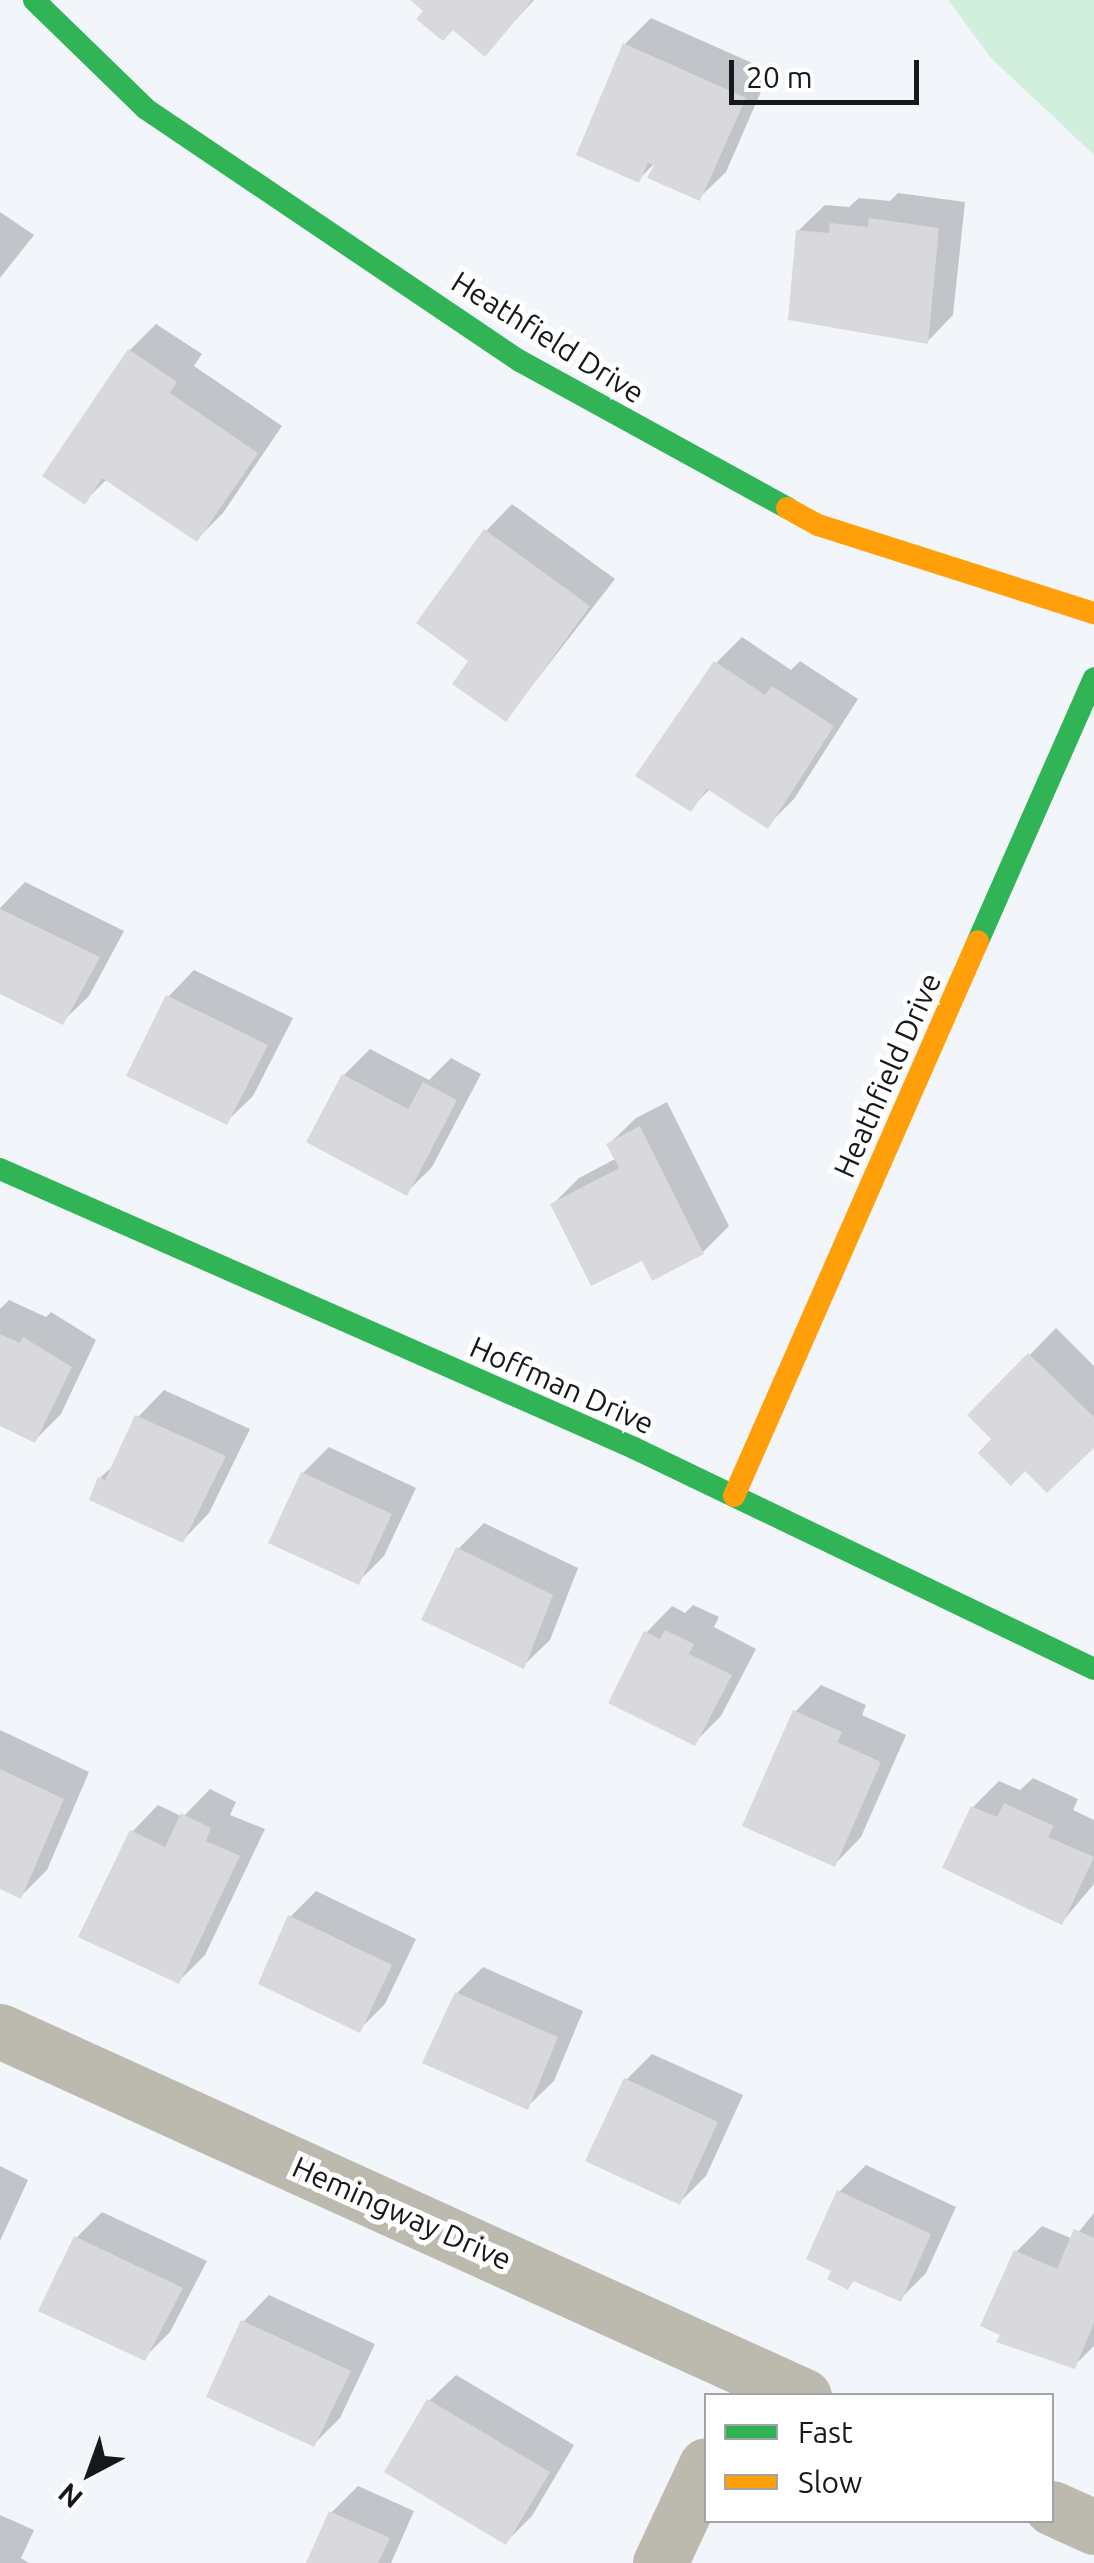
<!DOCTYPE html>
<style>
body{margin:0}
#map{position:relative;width:1094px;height:2563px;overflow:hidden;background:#f2f6fa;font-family:Ubuntu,sans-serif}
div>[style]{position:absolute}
.green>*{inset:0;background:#d2eedd}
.shadow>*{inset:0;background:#0003}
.building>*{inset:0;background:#d9d9dc}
.street>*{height:55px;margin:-27.5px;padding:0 27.5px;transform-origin:27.5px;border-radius:27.5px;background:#bcbaae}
.fast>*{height:22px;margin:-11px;padding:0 11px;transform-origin:11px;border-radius:11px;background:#30b455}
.slow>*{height:22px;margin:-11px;padding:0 11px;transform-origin:11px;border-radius:11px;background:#ff9f0a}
span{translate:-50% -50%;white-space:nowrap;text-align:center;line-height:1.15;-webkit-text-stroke:10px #fff;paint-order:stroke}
.street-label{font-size:30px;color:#16191c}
.legend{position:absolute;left:704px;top:2393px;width:350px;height:130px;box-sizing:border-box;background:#fff;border:2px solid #a2a3a4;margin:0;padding:12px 18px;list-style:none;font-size:30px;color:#16191c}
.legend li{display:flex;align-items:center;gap:20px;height:50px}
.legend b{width:50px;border:2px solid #a2a3a4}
.north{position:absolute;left:40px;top:2423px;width:100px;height:100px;-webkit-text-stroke:8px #fff;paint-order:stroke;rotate:221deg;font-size:28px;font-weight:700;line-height:40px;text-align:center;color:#16191c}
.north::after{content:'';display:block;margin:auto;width:35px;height:45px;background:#16191c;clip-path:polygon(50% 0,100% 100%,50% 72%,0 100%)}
.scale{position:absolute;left:729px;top:60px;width:190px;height:45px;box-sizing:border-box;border:5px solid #16191c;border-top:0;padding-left:12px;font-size:30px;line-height:35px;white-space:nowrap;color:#16191c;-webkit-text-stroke:8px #fff;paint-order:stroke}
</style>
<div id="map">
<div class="green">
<i style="clip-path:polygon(948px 0,1094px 0,1094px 155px,991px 58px)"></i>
</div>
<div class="shadow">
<i style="clip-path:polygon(414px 0,534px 0,484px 54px)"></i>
<i style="clip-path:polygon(651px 18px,770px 71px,726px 172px,699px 198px,658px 160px,638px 180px,625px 44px)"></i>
<i style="clip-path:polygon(898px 193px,965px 202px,953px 315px,927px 342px,798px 231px,825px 205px,849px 207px,859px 198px,890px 201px)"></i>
<i style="clip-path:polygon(0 212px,34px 235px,0 278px)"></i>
<i style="clip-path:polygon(156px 324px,202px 354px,194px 366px,282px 426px,223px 513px,197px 539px,108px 478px,84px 502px,46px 476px,130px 350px)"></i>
<i style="clip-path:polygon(512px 504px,615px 579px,506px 719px,472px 661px,486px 531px)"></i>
<i style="clip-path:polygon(742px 637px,791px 670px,800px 661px,858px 699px,794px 799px,767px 826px,711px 788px,690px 809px,716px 663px)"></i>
<i style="clip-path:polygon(25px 882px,124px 931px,89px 996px,62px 1022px,0 992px,0 908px)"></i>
<i style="clip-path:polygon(194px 970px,293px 1018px,253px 1096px,226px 1122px,168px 997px)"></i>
<i style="clip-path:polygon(370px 1049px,429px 1080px,451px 1058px,481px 1074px,432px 1167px,406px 1193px,344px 1075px)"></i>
<i style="clip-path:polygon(667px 1102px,729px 1226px,703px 1252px,553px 1204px,579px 1178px,617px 1158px,609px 1144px,636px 1118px)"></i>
<i style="clip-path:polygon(9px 1300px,46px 1317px,51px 1312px,96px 1340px,61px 1414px,35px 1440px,0 1423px,0 1309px)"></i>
<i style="clip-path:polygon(1056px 1328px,1094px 1366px,1094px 1445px,995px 1439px,971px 1415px)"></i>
<i style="clip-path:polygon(164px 1390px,250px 1429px,209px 1513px,183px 1540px,100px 1478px,116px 1463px,138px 1417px)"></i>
<i style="clip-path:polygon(329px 1447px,416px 1488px,384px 1556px,358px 1582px,303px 1473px)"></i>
<i style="clip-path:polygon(484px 1523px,578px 1568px,550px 1640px,523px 1666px,458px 1549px)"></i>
<i style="clip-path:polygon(693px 1605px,719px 1617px,714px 1627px,756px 1649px,721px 1716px,694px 1743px,646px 1633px,672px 1606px,685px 1613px)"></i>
<i style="clip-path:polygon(821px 1685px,866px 1705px,862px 1715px,906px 1735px,861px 1837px,835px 1864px,795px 1712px)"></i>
<i style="clip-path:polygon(0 1730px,89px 1772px,47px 1870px,21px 1896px,0 1886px)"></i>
<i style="clip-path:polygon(1033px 1778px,1078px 1799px,1073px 1810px,1094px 1820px,1094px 1884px,1062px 1922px,973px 1807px,999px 1781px,1020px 1790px)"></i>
<i style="clip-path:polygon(210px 1789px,236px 1802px,230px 1815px,265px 1829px,205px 1955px,179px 1981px,132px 1832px,158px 1805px,183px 1817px)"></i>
<i style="clip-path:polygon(316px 1891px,416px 1939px,385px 2004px,359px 2030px,290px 1917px)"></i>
<i style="clip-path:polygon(483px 1967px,583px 2011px,554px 2081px,527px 2107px,457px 1993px)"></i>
<i style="clip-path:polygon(652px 2054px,743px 2095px,706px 2176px,680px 2202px,626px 2080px)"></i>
<i style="clip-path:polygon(866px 2165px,956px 2207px,926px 2273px,900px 2299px,856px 2279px,848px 2287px,840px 2191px)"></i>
<i style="clip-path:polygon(0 2166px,28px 2180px,0 2241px)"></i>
<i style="clip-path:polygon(102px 2212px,207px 2261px,170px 2332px,144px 2358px,76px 2238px)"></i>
<i style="clip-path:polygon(1094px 2213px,1094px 2346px,1074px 2366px,1016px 2252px,1042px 2226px,1073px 2239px)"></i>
<i style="clip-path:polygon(269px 2295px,375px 2344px,340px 2418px,314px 2444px,243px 2322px)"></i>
<i style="clip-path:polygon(456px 2375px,574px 2445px,532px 2516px,506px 2542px,429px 2401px)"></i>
<i style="clip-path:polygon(358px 2486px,414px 2511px,391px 2563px,309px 2563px,332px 2512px)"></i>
<i style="clip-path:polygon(0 2515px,34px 2530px,21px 2558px,29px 2563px,0 2563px)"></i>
</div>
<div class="building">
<i style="clip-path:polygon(410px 0,532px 0,485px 57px,453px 30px,443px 41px,416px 19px,423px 11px)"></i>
<i style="clip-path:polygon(623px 43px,746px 98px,700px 201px,647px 178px,654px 165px,648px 163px,639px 183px,576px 155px)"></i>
<i style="clip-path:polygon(869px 218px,939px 228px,928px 344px,788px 320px,796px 230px,829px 233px,830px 223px,868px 227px)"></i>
<i style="clip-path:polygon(128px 349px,177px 382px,170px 393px,258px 453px,197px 542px,102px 478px,85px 505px,42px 476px)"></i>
<i style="clip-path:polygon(484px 529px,590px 606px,506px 722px,452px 684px,468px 661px,416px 623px)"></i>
<i style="clip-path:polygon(714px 661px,765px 695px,772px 686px,834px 726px,768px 829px,707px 789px,691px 812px,635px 776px)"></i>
<i style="clip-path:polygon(0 909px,100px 957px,63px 1025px,0 994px)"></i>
<i style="clip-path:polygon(166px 995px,268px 1045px,227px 1125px,126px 1076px)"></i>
<i style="clip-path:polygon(342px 1074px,408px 1109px,423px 1082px,457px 1100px,407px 1196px,306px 1142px)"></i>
<i style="clip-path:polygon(640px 1126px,704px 1254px,652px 1281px,642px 1261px,591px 1286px,550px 1204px,619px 1168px,606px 1144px)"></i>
<i style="clip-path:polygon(0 1334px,20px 1343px,23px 1337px,72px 1367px,35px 1443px,0 1426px)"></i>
<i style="clip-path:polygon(1028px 1353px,1094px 1417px,1094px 1448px,1047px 1493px,1025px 1471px,1011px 1486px,978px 1453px,991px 1439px,967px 1415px)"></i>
<i style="clip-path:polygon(135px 1415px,226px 1456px,183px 1543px,89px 1500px,98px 1477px,105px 1480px)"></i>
<i style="clip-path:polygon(301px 1472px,392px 1514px,359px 1585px,268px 1543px)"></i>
<i style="clip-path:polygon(456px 1547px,553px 1595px,524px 1669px,421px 1620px)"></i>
<i style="clip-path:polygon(665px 1630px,694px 1644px,689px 1654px,732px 1675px,695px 1746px,608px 1703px,644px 1631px,660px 1639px)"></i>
<i style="clip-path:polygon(793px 1710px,842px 1732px,837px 1742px,881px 1762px,835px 1867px,742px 1826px)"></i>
<i style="clip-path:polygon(0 1769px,64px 1799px,21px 1899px,0 1889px)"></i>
<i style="clip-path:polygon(1004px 1803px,1054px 1826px,1048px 1837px,1094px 1857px,1062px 1925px,942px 1868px,971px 1806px,997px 1817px)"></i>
<i style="clip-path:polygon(181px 1813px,211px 1828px,206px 1841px,240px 1856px,179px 1984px,78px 1937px,130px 1830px,165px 1847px)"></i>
<i style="clip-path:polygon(288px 1915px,392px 1965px,360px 2033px,258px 1984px)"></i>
<i style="clip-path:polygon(455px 1992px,558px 2037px,528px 2110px,422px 2063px)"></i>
<i style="clip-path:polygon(624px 2078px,718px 2122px,680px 2205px,585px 2161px)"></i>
<i style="clip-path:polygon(837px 2190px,931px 2234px,901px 2302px,853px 2281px,848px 2290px,827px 2279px,831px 2271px,806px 2259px)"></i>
<i style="clip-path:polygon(1074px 2229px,1094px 2238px,1094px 2323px,1075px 2369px,996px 2342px,1000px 2335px,980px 2326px,1014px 2250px,1057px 2269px)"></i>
<i style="clip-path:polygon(74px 2236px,183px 2288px,145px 2361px,38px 2311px)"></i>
<i style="clip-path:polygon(241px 2320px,351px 2371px,314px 2447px,206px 2397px)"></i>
<i style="clip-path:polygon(427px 2399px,550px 2472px,506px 2545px,384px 2472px)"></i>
<i style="clip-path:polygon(329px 2511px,390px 2538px,378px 2563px,306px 2563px)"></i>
</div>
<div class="street">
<i style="left:0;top:2031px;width:883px;rotate:24.42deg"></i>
<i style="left:1052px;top:2508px;width:46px;rotate:24.3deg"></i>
<i style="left:660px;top:2563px;width:108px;rotate:-64.9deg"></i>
</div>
<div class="fast">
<i style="left:34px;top:0;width:156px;rotate:44.2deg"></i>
<i style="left:146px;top:109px;width:451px;rotate:34deg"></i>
<i style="left:520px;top:361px;width:305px;rotate:28.8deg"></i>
<i style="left:978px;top:941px;width:287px;rotate:-66.2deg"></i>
<i style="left:0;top:1169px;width:693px;rotate:23.75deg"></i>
<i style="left:634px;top:1448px;width:510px;rotate:25.66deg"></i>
</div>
<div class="slow">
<i style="left:787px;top:508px;width:35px;rotate:29deg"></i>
<i style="left:818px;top:525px;width:290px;rotate:17.7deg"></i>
<i style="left:734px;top:1496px;width:606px;rotate:-66.27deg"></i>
</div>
<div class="street-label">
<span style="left:548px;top:337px;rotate:32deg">Heathfield Drive</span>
<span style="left:887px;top:1075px;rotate:-66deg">Heathfield Drive</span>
<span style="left:562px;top:1385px;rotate:24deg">Hoffman Drive</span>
<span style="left:402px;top:2213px;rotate:24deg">Hemingway Drive</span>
</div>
<ul class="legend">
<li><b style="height:12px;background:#30b455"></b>Fast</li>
<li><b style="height:12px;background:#ff9f0a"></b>Slow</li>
</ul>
<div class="north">N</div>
<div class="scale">20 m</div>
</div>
